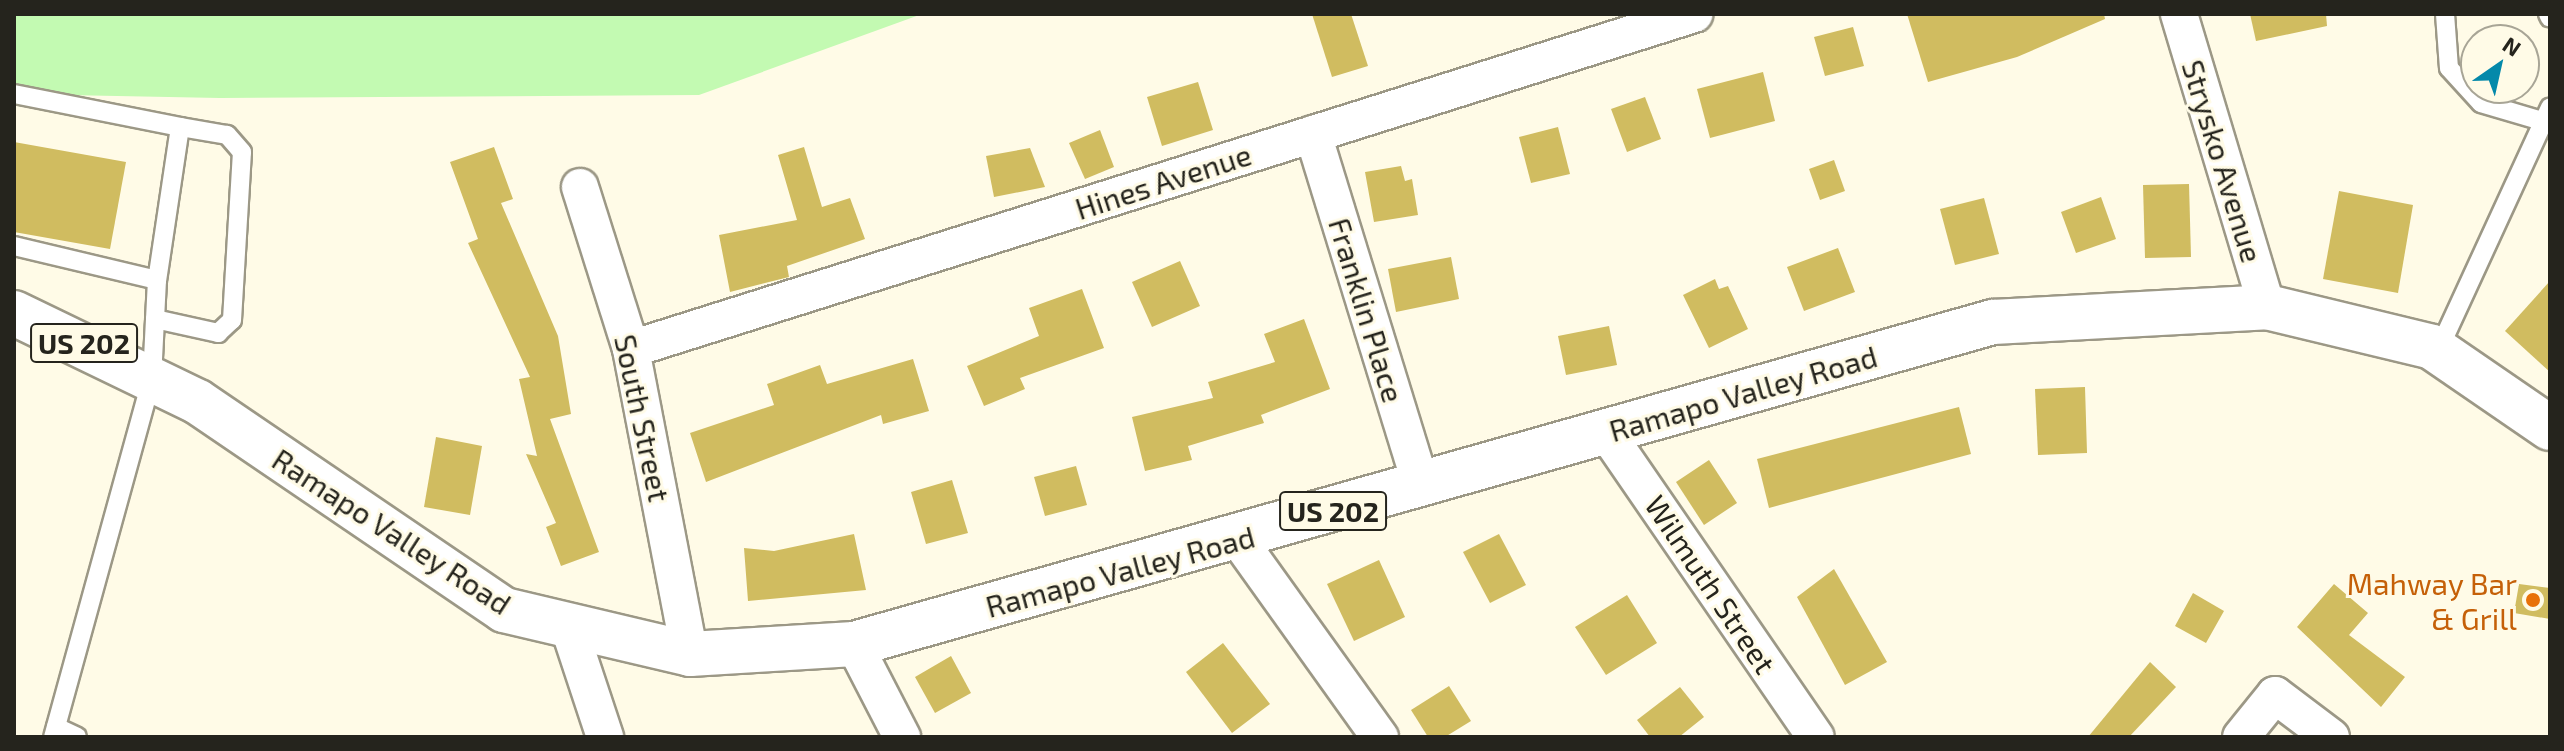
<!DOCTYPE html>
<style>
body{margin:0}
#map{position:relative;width:2564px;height:751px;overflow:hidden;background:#fffbe7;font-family:"Exo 2",sans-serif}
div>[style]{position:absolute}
.green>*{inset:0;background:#c3fab2}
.building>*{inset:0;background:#d0bc60}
.roads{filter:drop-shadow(2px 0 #9c9886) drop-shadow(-2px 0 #9c9886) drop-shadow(0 2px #9c9886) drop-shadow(0 -2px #9c9886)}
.lane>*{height:18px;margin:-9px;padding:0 9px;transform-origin:9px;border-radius:9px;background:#fff}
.street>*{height:36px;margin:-18px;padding:0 18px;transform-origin:18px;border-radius:18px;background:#fff}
.primary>*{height:44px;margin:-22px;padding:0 22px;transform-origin:22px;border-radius:22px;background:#fff}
.dots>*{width:22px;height:22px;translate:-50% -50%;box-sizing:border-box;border:4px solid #fffbe7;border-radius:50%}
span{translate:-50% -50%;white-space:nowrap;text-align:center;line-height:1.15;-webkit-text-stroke:6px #fffbe7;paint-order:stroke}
.shield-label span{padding:2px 6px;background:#fffbe7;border:2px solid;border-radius:6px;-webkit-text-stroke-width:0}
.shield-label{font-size:28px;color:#25241d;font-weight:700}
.street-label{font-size:30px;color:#25241d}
.food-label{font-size:30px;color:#c56008}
.right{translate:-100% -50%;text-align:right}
.frame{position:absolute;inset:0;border:16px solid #25241d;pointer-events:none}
.north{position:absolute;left:2460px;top:24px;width:80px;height:80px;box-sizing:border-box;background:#fffbe7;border:2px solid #a8a596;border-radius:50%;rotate:34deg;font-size:22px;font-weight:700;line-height:32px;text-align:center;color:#25241d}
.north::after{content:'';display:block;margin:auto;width:28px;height:36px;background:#0489aa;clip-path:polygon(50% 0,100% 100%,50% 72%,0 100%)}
</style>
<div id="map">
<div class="green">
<i style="clip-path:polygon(14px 14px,922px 14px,699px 95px,220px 98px,14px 94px)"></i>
</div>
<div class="building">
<i style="clip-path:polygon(1312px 14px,1351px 14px,1368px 66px,1332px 77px)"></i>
<i style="clip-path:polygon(1907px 14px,2104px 14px,2105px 19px,2017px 57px,1928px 82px)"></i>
<i style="clip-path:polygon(2250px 14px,2326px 14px,2327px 26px,2256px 41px)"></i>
<i style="clip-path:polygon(1853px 27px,1864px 66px,1825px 76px,1814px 37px)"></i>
<i style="clip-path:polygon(1763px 72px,1775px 121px,1710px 138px,1697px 89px)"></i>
<i style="clip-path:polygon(1198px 82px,1213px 130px,1162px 146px,1147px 97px)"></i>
<i style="clip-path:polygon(1645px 97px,1661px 139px,1627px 152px,1611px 109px)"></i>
<i style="clip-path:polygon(1558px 127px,1570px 174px,1531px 183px,1519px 137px)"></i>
<i style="clip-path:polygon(1100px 130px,1114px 167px,1085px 179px,1069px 143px)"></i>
<i style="clip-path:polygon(14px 142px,126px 162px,110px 249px,14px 232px)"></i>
<i style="clip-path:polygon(494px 147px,513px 199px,501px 203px,558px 336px,571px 414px,550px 419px,599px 552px,561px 566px,546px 527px,556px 523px,526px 454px,537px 456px,519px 379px,530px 377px,468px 243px,478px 239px,450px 162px)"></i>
<i style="clip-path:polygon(804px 147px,822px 207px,850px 198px,865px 239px,787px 266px,789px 277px,730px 292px,719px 235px,797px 220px,778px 155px)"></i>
<i style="clip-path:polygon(1030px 148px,1045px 187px,994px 197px,986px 156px)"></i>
<i style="clip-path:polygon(1834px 160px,1845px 191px,1820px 200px,1809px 169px)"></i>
<i style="clip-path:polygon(1401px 166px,1405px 181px,1412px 179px,1418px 215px,1374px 222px,1365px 172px)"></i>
<i style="clip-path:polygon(2189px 184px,2191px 257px,2145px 258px,2143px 185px)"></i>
<i style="clip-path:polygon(2339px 191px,2413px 205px,2398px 293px,2323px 279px)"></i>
<i style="clip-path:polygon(2101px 197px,2116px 239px,2076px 253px,2061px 212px)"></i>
<i style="clip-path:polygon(1984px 198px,1999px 254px,1955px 265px,1940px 209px)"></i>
<i style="clip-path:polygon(1838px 248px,1855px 292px,1804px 311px,1787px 267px)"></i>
<i style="clip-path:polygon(1451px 257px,1459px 299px,1396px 312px,1388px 269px)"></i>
<i style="clip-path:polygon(1180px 261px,1200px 306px,1152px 327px,1132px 282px)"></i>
<i style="clip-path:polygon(1715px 279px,1719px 289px,1728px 286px,1748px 329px,1709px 348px,1683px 295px)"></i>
<i style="clip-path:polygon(2550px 281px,2550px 372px,2505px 331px)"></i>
<i style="clip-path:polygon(1082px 289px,1104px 348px,1020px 378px,1025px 389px,984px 406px,967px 366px,1039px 336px,1029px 308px)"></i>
<i style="clip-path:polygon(1304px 319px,1330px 389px,1261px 415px,1264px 423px,1188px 446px,1192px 460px,1145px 471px,1132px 417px,1213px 398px,1208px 382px,1275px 362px,1264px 334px)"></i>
<i style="clip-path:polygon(1609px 326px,1617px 365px,1566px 375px,1558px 336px)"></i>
<i style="clip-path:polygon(913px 359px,929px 411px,883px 424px,881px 415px,706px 482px,690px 433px,774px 405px,767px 384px,820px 365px,827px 384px)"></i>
<i style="clip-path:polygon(2085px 387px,2087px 453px,2038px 455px,2035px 389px)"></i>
<i style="clip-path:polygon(1959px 407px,1971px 454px,1769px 508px,1757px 459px)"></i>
<i style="clip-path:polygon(436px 437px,482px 446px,470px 515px,424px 507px)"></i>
<i style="clip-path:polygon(1709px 460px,1737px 503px,1704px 525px,1676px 482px)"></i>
<i style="clip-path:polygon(1076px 466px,1087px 505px,1045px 516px,1034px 477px)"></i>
<i style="clip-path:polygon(952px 480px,968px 533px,926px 544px,911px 492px)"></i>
<i style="clip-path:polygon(854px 534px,866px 590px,748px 601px,744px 548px,774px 551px)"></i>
<i style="clip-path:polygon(1499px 534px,1526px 585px,1490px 603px,1463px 552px)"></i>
<i style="clip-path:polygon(1379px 560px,1405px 617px,1354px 641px,1327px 584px)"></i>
<i style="clip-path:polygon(1834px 569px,1887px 662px,1845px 685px,1797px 597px)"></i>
<i style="clip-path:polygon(2334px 584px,2368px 613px,2349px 635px,2405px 677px,2381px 707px,2297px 627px)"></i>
<i style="clip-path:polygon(2519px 584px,2550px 588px,2550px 619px,2514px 613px)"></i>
<i style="clip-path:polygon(2193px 593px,2224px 611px,2206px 643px,2175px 626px)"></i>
<i style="clip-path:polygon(1627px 595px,1657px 643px,1606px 675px,1575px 627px)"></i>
<i style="clip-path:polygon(1223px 643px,1270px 704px,1232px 733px,1186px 672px)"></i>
<i style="clip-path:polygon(951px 656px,971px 693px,935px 713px,915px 677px)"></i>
<i style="clip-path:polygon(2150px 662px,2176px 687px,2129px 737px,2088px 737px)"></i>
<i style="clip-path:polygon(1449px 686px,1471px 721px,1445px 737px,1428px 737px,1411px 710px)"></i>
<i style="clip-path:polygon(1680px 687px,1704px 717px,1679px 737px,1650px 737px,1637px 720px)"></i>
</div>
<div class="roads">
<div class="lane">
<i style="left:2445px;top:14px;width:54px;rotate:85.8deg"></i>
<i style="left:2449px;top:68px;width:47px;rotate:47.6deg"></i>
<i style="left:2481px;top:103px;width:64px;rotate:16.4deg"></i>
<i style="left:2548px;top:14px;width:4px;rotate:63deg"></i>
<i style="left:14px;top:94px;width:169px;rotate:11.2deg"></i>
<i style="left:180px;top:127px;width:155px;rotate:98.5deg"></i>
<i style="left:157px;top:280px;width:98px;rotate:92.9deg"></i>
<i style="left:152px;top:378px;width:372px;rotate:105.4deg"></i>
<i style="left:14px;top:246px;width:147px;rotate:13.4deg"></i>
<i style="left:155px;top:319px;width:65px;rotate:12.5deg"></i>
<i style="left:218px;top:333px;width:19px;rotate:-43deg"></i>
<i style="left:232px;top:320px;width:168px;rotate:-86.6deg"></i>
<i style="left:242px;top:152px;width:23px;rotate:-131deg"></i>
<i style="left:227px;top:135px;width:48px;rotate:-170.3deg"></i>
<i style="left:2438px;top:351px;width:268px;rotate:-65.3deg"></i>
<i style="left:56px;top:727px;width:23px;rotate:25deg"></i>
</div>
<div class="street">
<i style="left:2179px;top:14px;width:306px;rotate:73.3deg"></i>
<i style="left:1313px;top:134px;width:367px;rotate:72.9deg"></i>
<i style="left:580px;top:187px;width:170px;rotate:72.5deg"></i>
<i style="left:631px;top:349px;width:311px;rotate:79.1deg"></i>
<i style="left:631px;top:349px;width:1115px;rotate:-17.49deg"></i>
<i style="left:1606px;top:432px;width:370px;rotate:55.5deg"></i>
<i style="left:1238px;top:539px;width:244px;rotate:54.4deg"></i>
<i style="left:569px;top:628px;width:115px;rotate:71.7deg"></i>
<i style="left:854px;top:644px;width:105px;rotate:62.7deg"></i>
<i style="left:2241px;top:737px;width:54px;rotate:-51deg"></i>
<i style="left:2275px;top:695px;width:70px;rotate:36.9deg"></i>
</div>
<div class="primary">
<i style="left:14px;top:313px;width:204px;rotate:25.8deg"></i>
<i style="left:198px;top:402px;width:370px;rotate:34.2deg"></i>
<i style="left:504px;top:610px;width:191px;rotate:13.3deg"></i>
<i style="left:690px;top:654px;width:164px;rotate:-3.5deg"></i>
<i style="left:854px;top:644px;width:1184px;rotate:-15.79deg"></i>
<i style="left:1993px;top:322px;width:274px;rotate:-3.1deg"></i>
<i style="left:2267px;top:307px;width:170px;rotate:13.6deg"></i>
<i style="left:2432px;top:347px;width:143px;rotate:34.5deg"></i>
</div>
</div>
<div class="dots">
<i style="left:2533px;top:600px;background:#e8710a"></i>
</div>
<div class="shield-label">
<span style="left:84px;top:343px">US 202</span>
<span style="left:1333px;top:511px">US 202</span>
</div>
<div class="street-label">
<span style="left:2223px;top:161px;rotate:73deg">Strysko Avenue</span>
<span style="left:1163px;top:181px;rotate:-18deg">Hines Avenue</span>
<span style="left:1367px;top:310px;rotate:73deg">Franklin Place</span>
<span style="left:1743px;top:393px;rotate:-16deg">Ramapo Valley Road</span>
<span style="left:643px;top:418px;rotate:78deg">South Street</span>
<span style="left:392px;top:531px;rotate:33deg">Ramapo Valley Road</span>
<span style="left:1120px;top:571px;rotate:-15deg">Ramapo Valley Road</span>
<span style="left:1711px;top:584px;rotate:56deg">Wilmuth Street</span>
</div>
<div class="food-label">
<span class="right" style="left:2517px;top:600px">Mahway Bar<br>&amp; Grill</span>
</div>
<div class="frame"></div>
<div class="north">N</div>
</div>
